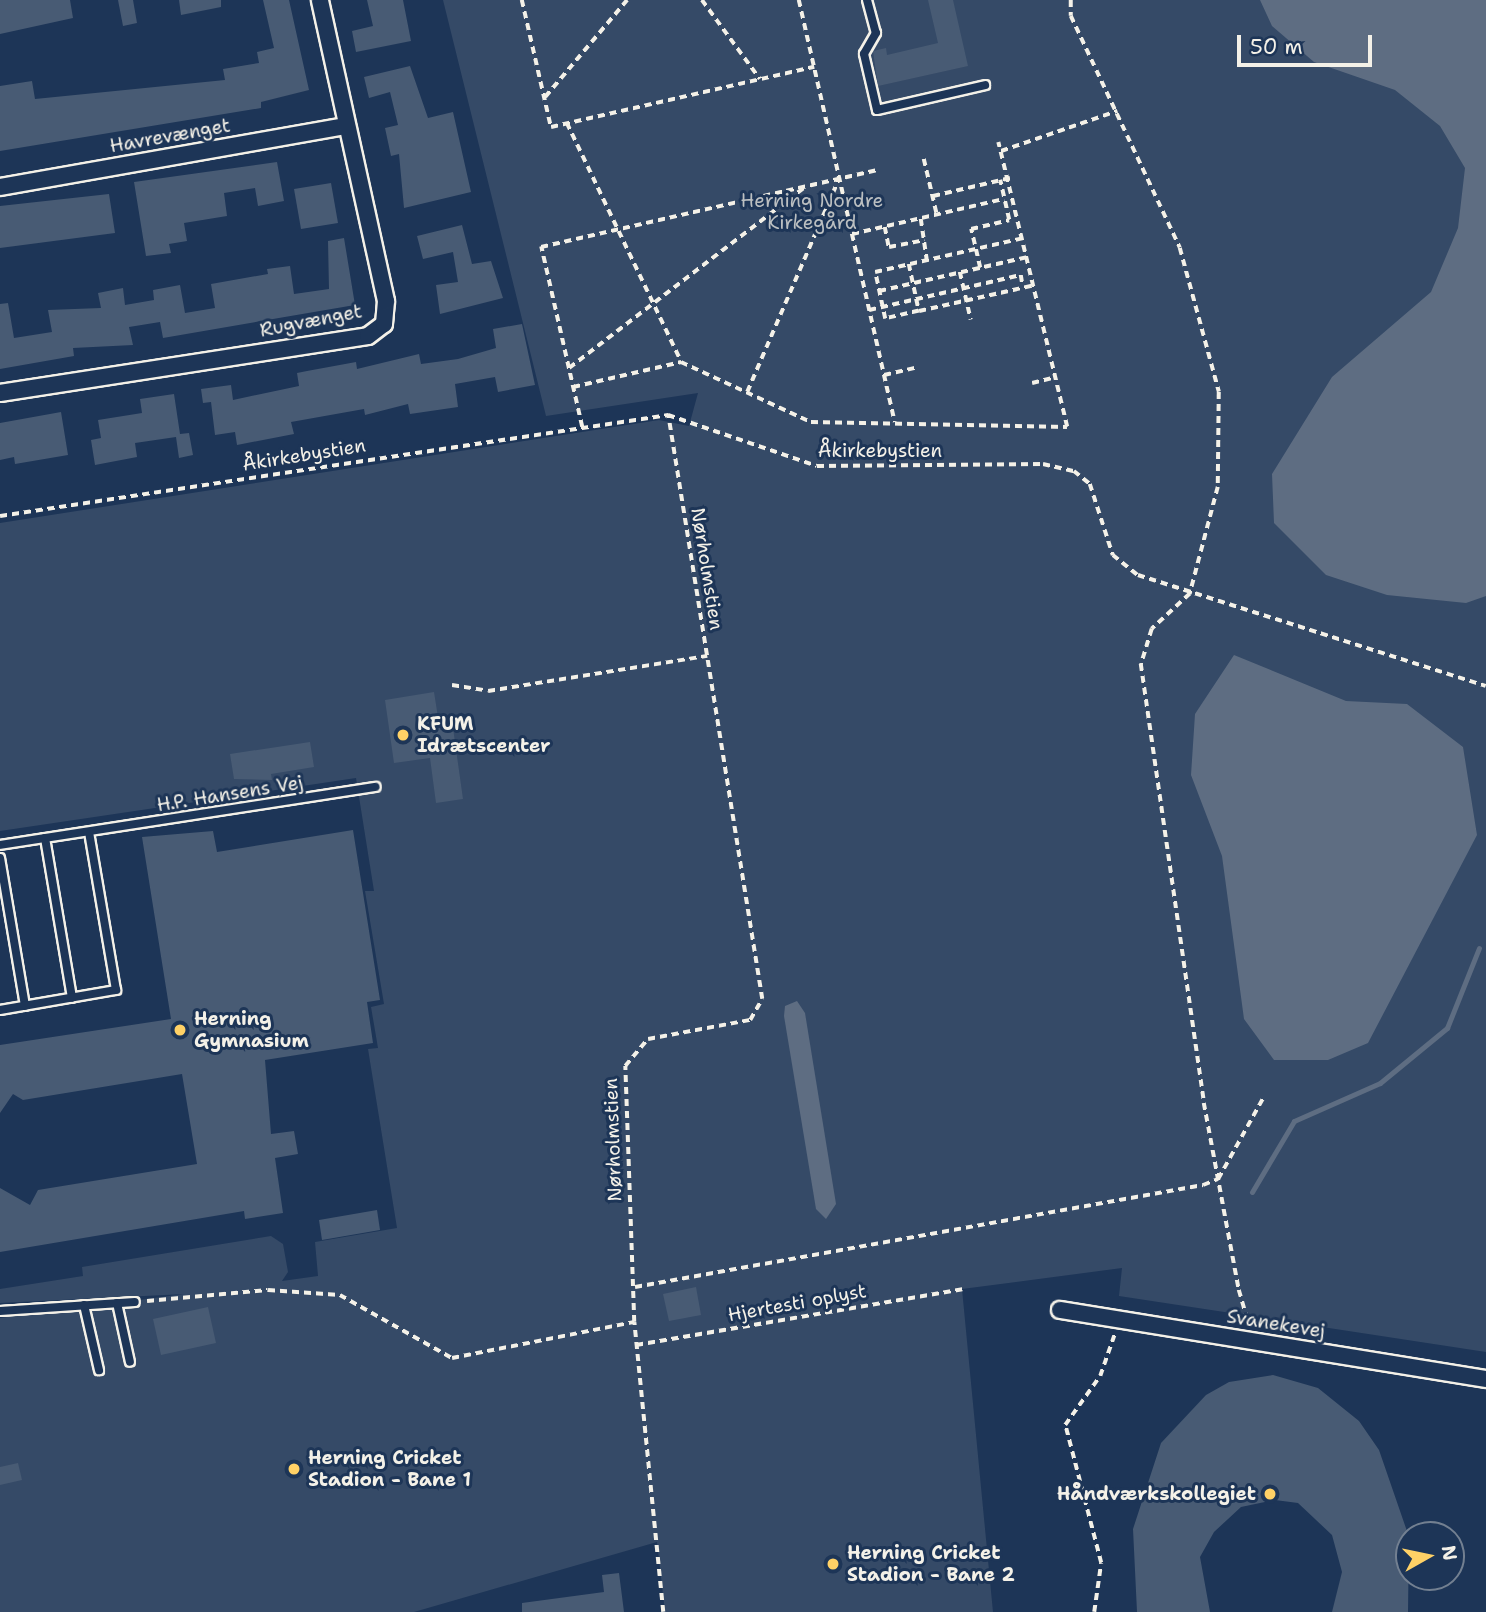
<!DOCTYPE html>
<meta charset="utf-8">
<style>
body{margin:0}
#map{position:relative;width:1486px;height:1612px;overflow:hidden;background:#1d3557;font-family:"Shantell Sans",sans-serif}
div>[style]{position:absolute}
.green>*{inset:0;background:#354a67}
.water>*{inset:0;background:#5e6d82}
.stream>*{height:5px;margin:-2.5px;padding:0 2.5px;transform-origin:2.5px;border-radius:2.5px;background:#5e6d82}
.building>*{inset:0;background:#485b74}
.path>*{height:3.5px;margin-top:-1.75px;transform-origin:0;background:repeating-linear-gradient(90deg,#f4f1e8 0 7px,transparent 0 12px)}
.roads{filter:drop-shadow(2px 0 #f4f1e8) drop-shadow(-2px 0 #f4f1e8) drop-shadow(0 2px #f4f1e8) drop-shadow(0 -2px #f4f1e8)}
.lane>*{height:8px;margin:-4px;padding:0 4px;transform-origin:4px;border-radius:4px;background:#1d3557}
.street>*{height:16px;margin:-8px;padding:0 8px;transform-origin:8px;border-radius:8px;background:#1d3557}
.dots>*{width:19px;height:19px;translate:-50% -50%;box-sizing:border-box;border:4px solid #1d3557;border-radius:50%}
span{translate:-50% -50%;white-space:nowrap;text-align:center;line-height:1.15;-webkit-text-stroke:6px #1d3557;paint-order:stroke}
.street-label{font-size:19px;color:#f4f1e8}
.park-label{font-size:19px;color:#bbbfc1}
.poi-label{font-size:19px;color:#f4f1e8;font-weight:700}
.left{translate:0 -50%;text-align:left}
.right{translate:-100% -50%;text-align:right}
.north{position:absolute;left:1395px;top:1521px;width:70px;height:70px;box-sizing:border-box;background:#1d3557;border:2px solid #738091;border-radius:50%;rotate:81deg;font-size:19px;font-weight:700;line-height:28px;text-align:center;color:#f4f1e8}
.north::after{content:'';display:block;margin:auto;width:24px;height:32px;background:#ffd166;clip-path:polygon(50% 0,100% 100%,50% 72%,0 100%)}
.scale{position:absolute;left:1237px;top:35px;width:135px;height:32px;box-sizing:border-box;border:4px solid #f4f1e8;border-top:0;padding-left:9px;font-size:21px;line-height:24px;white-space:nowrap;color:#f4f1e8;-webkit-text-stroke:5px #1d3557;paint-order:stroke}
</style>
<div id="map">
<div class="green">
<i style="clip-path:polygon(443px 0,1486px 0,1486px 1352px,1119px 1296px,1122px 1268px,962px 1289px,993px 1612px,665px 1612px,657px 1542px,414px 1612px,0 1612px,0 1318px,185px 1294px,0 1303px,0 1289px,83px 1276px,82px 1267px,271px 1236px,283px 1244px,288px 1272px,282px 1281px,318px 1276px,315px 1242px,397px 1228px,368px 1049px,378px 1048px,371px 1007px,384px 1004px,365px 891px,374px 891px,356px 778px,0 831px,0 523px,659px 420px,689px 426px,698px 393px,546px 416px)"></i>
</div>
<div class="water">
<i style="clip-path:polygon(1260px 0,1486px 0,1486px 596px,1466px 603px,1387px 595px,1326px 575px,1274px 523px,1272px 474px,1332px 377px,1431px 292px,1458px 228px,1465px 168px,1440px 126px,1395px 90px,1314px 62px,1272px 26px)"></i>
<i style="clip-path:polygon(1234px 655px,1346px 701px,1407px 704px,1463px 747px,1477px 835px,1368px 1043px,1328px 1060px,1274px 1060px,1244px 1019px,1222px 856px,1191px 775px,1195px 714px)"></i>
<i style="clip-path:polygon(797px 1001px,805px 1013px,836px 1204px,826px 1219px,816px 1209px,784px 1016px,785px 1006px)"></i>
</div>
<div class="stream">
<i style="left:1252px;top:1192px;width:82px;rotate:-59.4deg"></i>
<i style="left:1294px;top:1121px;width:94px;rotate:-23.8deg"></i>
<i style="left:1380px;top:1083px;width:87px;rotate:-39.4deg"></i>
<i style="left:1447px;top:1028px;width:86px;rotate:-68.2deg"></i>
</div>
<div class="building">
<i style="clip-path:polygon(0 0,70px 0,73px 18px,0 34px)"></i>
<i style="clip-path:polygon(118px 0,133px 0,137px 23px,123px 26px)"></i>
<i style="clip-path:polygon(179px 0,221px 0,221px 7px,181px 15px)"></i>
<i style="clip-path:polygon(263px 0,289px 0,309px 90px,261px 102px,261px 108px,0 151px,0 86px,32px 81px,35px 99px,225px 80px,223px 69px,259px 63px,257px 52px,274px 48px)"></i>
<i style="clip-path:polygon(367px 0,403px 0,411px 41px,356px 52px,352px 31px,373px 26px)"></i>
<i style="clip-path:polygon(928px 0,953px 0,968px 66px,878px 86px,873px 51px,886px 48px,887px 55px,938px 43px)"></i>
<i style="clip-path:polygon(410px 66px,428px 118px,453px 112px,471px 192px,404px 208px,399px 154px,391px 156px,385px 128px,398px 125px,390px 92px,369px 98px,364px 77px)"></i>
<i style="clip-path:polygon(277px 162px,284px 201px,258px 206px,255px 188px,224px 193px,227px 216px,184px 223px,187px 241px,169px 244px,171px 253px,146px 256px,134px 182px)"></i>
<i style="clip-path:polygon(331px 183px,338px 223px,301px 229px,294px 189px)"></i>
<i style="clip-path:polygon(109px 194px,115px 233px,0 248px,0 206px)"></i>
<i style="clip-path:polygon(462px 225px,472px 264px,491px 261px,503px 298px,440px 314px,436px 285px,458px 282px,453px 252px,423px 259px,417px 236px)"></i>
<i style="clip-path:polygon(344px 238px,355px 305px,163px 338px,160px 322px,129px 327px,133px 345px,73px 348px,74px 356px,0 369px,0 304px,8px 303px,14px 338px,52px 332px,48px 310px,101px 308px,98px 293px,123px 288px,125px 305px,154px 300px,153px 290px,180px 285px,185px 313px,215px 308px,211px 284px,268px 274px,267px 269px,290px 266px,294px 294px,329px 289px,328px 241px)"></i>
<i style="clip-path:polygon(522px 324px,535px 385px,498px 392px,495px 377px,455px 384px,458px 407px,410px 414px,408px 404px,365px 415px,364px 409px,291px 422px,294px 434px,237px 445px,235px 432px,215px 435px,211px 402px,203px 403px,201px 389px,231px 385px,233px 400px,299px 386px,297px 373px,307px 371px,356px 362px,357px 369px,419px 354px,421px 364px,458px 359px,496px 348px,493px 329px)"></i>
<i style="clip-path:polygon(174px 394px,180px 434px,189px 433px,193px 455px,179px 458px,176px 437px,135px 443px,137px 457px,95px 465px,91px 440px,101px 438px,98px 420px,142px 413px,140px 399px)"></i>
<i style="clip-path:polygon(61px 412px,68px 455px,15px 464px,14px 457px,0 460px,0 423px)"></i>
<i style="clip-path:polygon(434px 692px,440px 730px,453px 728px,463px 799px,436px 803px,430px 758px,394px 763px,385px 700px)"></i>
<i style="clip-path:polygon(310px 742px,314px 767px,271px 774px,272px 780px,234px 779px,230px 754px)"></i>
<i style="clip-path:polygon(353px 830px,380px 1000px,367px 1002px,373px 1043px,265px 1060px,271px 1134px,294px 1131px,298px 1154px,275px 1158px,283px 1213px,245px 1219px,244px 1211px,0 1252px,0 1188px,30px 1205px,38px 1190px,197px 1164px,182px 1074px,23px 1100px,13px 1094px,0 1113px,0 1045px,171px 1019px,142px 837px,213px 831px,217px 852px)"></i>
<i style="clip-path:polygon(377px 1210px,380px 1230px,322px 1240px,319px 1220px)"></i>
<i style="clip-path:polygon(696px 1287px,701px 1315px,669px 1321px,663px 1294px)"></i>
<i style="clip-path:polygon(208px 1307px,216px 1343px,161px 1355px,153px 1319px)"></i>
<i style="clip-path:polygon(1273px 1375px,1318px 1388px,1359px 1421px,1379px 1450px,1409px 1537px,1408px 1612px,1332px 1612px,1342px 1572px,1332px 1535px,1298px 1503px,1275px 1500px,1241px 1507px,1214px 1532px,1200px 1557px,1210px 1612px,1137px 1612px,1133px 1529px,1161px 1443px,1206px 1395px,1229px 1382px)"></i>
<i style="clip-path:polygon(18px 1463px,22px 1480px,0 1485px,0 1467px)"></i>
<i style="clip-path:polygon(619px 1573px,624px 1612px,522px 1612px,522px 1603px,604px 1592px,602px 1575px)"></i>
</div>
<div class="path">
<i style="left:522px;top:0;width:130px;rotate:77.1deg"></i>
<i style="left:551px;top:127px;width:270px;rotate:-12.9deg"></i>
<i style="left:702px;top:0;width:98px;rotate:53.7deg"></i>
<i style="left:799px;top:0;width:433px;rotate:77.2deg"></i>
<i style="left:1071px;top:0;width:16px;rotate:90deg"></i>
<i style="left:1071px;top:16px;width:256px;rotate:64.8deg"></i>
<i style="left:1180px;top:248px;width:149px;rotate:74.8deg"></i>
<i style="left:1219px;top:392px;width:95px;rotate:90.6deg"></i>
<i style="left:1218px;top:487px;width:111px;rotate:104.7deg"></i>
<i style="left:1190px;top:594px;width:52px;rotate:137.4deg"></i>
<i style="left:1152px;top:629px;width:37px;rotate:107deg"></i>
<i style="left:1141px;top:664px;width:443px;rotate:81.8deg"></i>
<i style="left:1204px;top:1103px;width:190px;rotate:79.4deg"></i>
<i style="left:1239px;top:1290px;width:26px;rotate:74deg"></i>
<i style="left:1246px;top:1315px;width:14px;rotate:45deg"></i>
<i style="left:545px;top:97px;width:127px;rotate:-49.8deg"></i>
<i style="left:567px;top:123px;width:264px;rotate:64.4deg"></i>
<i style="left:1001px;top:151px;width:123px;rotate:-19deg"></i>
<i style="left:924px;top:159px;width:57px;rotate:76.9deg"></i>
<i style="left:933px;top:196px;width:79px;rotate:-13.2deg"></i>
<i style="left:921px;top:219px;width:41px;rotate:81.7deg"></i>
<i style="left:885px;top:227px;width:20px;rotate:79deg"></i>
<i style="left:889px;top:247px;width:36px;rotate:-11deg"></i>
<i style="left:852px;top:234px;width:156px;rotate:-13deg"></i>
<i style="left:909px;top:264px;width:48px;rotate:78deg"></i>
<i style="left:919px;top:311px;width:35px;rotate:167deg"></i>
<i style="left:885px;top:319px;width:48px;rotate:-102deg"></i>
<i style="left:875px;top:272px;width:153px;rotate:-12.9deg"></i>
<i style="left:980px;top:268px;width:40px;rotate:-103deg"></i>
<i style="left:971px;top:229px;width:39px;rotate:-13deg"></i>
<i style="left:1009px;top:220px;width:41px;rotate:-102.7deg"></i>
<i style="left:960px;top:272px;width:49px;rotate:77.1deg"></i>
<i style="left:879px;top:291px;width:153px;rotate:-12.9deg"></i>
<i style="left:869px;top:310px;width:156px;rotate:-13deg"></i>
<i style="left:1021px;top:275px;width:12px;rotate:81deg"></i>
<i style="left:919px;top:311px;width:119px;rotate:-12.6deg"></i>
<i style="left:569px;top:368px;width:297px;rotate:-37.5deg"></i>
<i style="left:884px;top:375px;width:35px;rotate:-13deg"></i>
<i style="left:1032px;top:383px;width:25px;rotate:-14deg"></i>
<i style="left:573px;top:387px;width:111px;rotate:-13deg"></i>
<i style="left:681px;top:362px;width:143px;rotate:24.8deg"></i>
<i style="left:811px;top:422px;width:256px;rotate:1.1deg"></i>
<i style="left:1067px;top:427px;width:293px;rotate:-103.6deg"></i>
<i style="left:747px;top:392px;width:233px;rotate:-66.7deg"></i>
<i style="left:582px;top:427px;width:185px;rotate:-102.8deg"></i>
<i style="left:541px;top:247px;width:345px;rotate:-12.9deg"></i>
<i style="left:0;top:516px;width:676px;rotate:-8.6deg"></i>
<i style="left:668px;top:415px;width:157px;rotate:18.9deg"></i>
<i style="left:817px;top:466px;width:226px;rotate:-0.5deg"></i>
<i style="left:1043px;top:464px;width:32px;rotate:13deg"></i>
<i style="left:1074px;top:471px;width:21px;rotate:39deg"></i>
<i style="left:1090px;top:484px;width:75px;rotate:72.1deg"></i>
<i style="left:1113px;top:555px;width:32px;rotate:39deg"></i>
<i style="left:1138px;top:575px;width:365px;rotate:17.7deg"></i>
<i style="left:452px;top:685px;width:36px;rotate:9deg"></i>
<i style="left:488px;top:691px;width:222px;rotate:-9.1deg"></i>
<i style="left:635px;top:1287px;width:577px;rotate:-10.18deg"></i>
<i style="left:1203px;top:1185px;width:16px;rotate:-22deg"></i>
<i style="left:1218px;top:1179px;width:93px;rotate:-60.9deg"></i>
<i style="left:147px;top:1301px;width:121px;rotate:-5.2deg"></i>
<i style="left:268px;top:1290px;width:72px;rotate:4deg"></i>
<i style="left:340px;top:1295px;width:129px;rotate:29.4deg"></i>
<i style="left:452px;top:1358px;width:186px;rotate:-11.2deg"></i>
<i style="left:636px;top:1345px;width:331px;rotate:-9.7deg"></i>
<i style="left:663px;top:1612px;width:291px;rotate:-95.7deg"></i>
<i style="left:634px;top:1322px;width:256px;rotate:-92deg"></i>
<i style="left:625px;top:1066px;width:35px;rotate:-50deg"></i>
<i style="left:648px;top:1039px;width:104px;rotate:-10.6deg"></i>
<i style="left:750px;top:1020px;width:24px;rotate:-60deg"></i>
<i style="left:762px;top:999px;width:592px;rotate:-99.14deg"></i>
<i style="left:1094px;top:1612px;width:49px;rotate:-81.9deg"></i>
<i style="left:1101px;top:1563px;width:143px;rotate:-104.6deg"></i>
<i style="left:1065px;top:1425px;width:60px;rotate:-54.5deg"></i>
<i style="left:1100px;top:1376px;width:46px;rotate:-70.8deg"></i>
</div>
<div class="roads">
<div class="lane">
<i style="left:867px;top:0;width:34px;rotate:75deg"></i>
<i style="left:876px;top:33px;width:24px;rotate:120deg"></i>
<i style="left:864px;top:54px;width:57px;rotate:76.9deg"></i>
<i style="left:877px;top:110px;width:111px;rotate:-13deg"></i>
<i style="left:45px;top:838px;width:162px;rotate:80.4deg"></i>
<i style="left:0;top:845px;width:380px;rotate:-8.8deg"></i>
<i style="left:0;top:858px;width:150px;rotate:80.4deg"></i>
<i style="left:0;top:1010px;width:118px;rotate:-9.8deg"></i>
<i style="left:116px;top:990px;width:160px;rotate:-99.7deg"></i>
<i style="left:117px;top:1303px;width:60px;rotate:77.6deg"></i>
<i style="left:84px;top:1305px;width:67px;rotate:77deg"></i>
<i style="left:0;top:1311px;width:135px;rotate:-3.8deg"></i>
</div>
<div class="street">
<i style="left:0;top:187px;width:352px;rotate:-10deg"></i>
<i style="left:0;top:393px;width:372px;rotate:-8.8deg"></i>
<i style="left:368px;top:336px;width:20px;rotate:-37deg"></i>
<i style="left:384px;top:324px;width:23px;rotate:-85deg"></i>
<i style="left:386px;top:301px;width:308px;rotate:-102.4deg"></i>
<i style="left:1060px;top:1310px;width:432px;rotate:9.2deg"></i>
</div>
</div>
<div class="dots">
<i style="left:403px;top:735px;background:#ffd166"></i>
<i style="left:180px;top:1030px;background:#ffd166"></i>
<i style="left:294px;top:1469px;background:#ffd166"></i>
<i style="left:1270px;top:1494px;background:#ffd166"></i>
<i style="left:833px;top:1564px;background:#ffd166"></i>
</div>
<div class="street-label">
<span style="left:170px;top:136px;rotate:-10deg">Havrevænget</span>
<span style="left:311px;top:321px;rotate:-11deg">Rugvænget</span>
<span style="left:880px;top:451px">Åkirkebystien</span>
<span style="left:304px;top:455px;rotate:-9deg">Åkirkebystien</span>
<span style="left:707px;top:569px;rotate:81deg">Nørholmstien</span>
<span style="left:230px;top:794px;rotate:-9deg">H.P. Hansens Vej</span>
<span style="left:613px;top:1140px;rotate:-92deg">Nørholmstien</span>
<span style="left:797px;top:1303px;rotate:-10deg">Hjertesti oplyst</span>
<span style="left:1276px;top:1324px;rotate:9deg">Svanekevej</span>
</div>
<div class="park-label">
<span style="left:812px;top:212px">Herning Nordre<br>Kirkegård</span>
</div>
<div class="poi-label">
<span class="left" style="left:417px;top:735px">KFUM<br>Idrætscenter</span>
<span class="left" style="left:194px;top:1030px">Herning<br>Gymnasium</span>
<span class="left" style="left:308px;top:1469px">Herning Cricket<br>Stadion - Bane 1</span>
<span class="right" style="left:1256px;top:1494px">Håndværkskollegiet</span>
<span class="left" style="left:847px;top:1564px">Herning Cricket<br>Stadion - Bane 2</span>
</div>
<div class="north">N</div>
<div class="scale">50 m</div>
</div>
